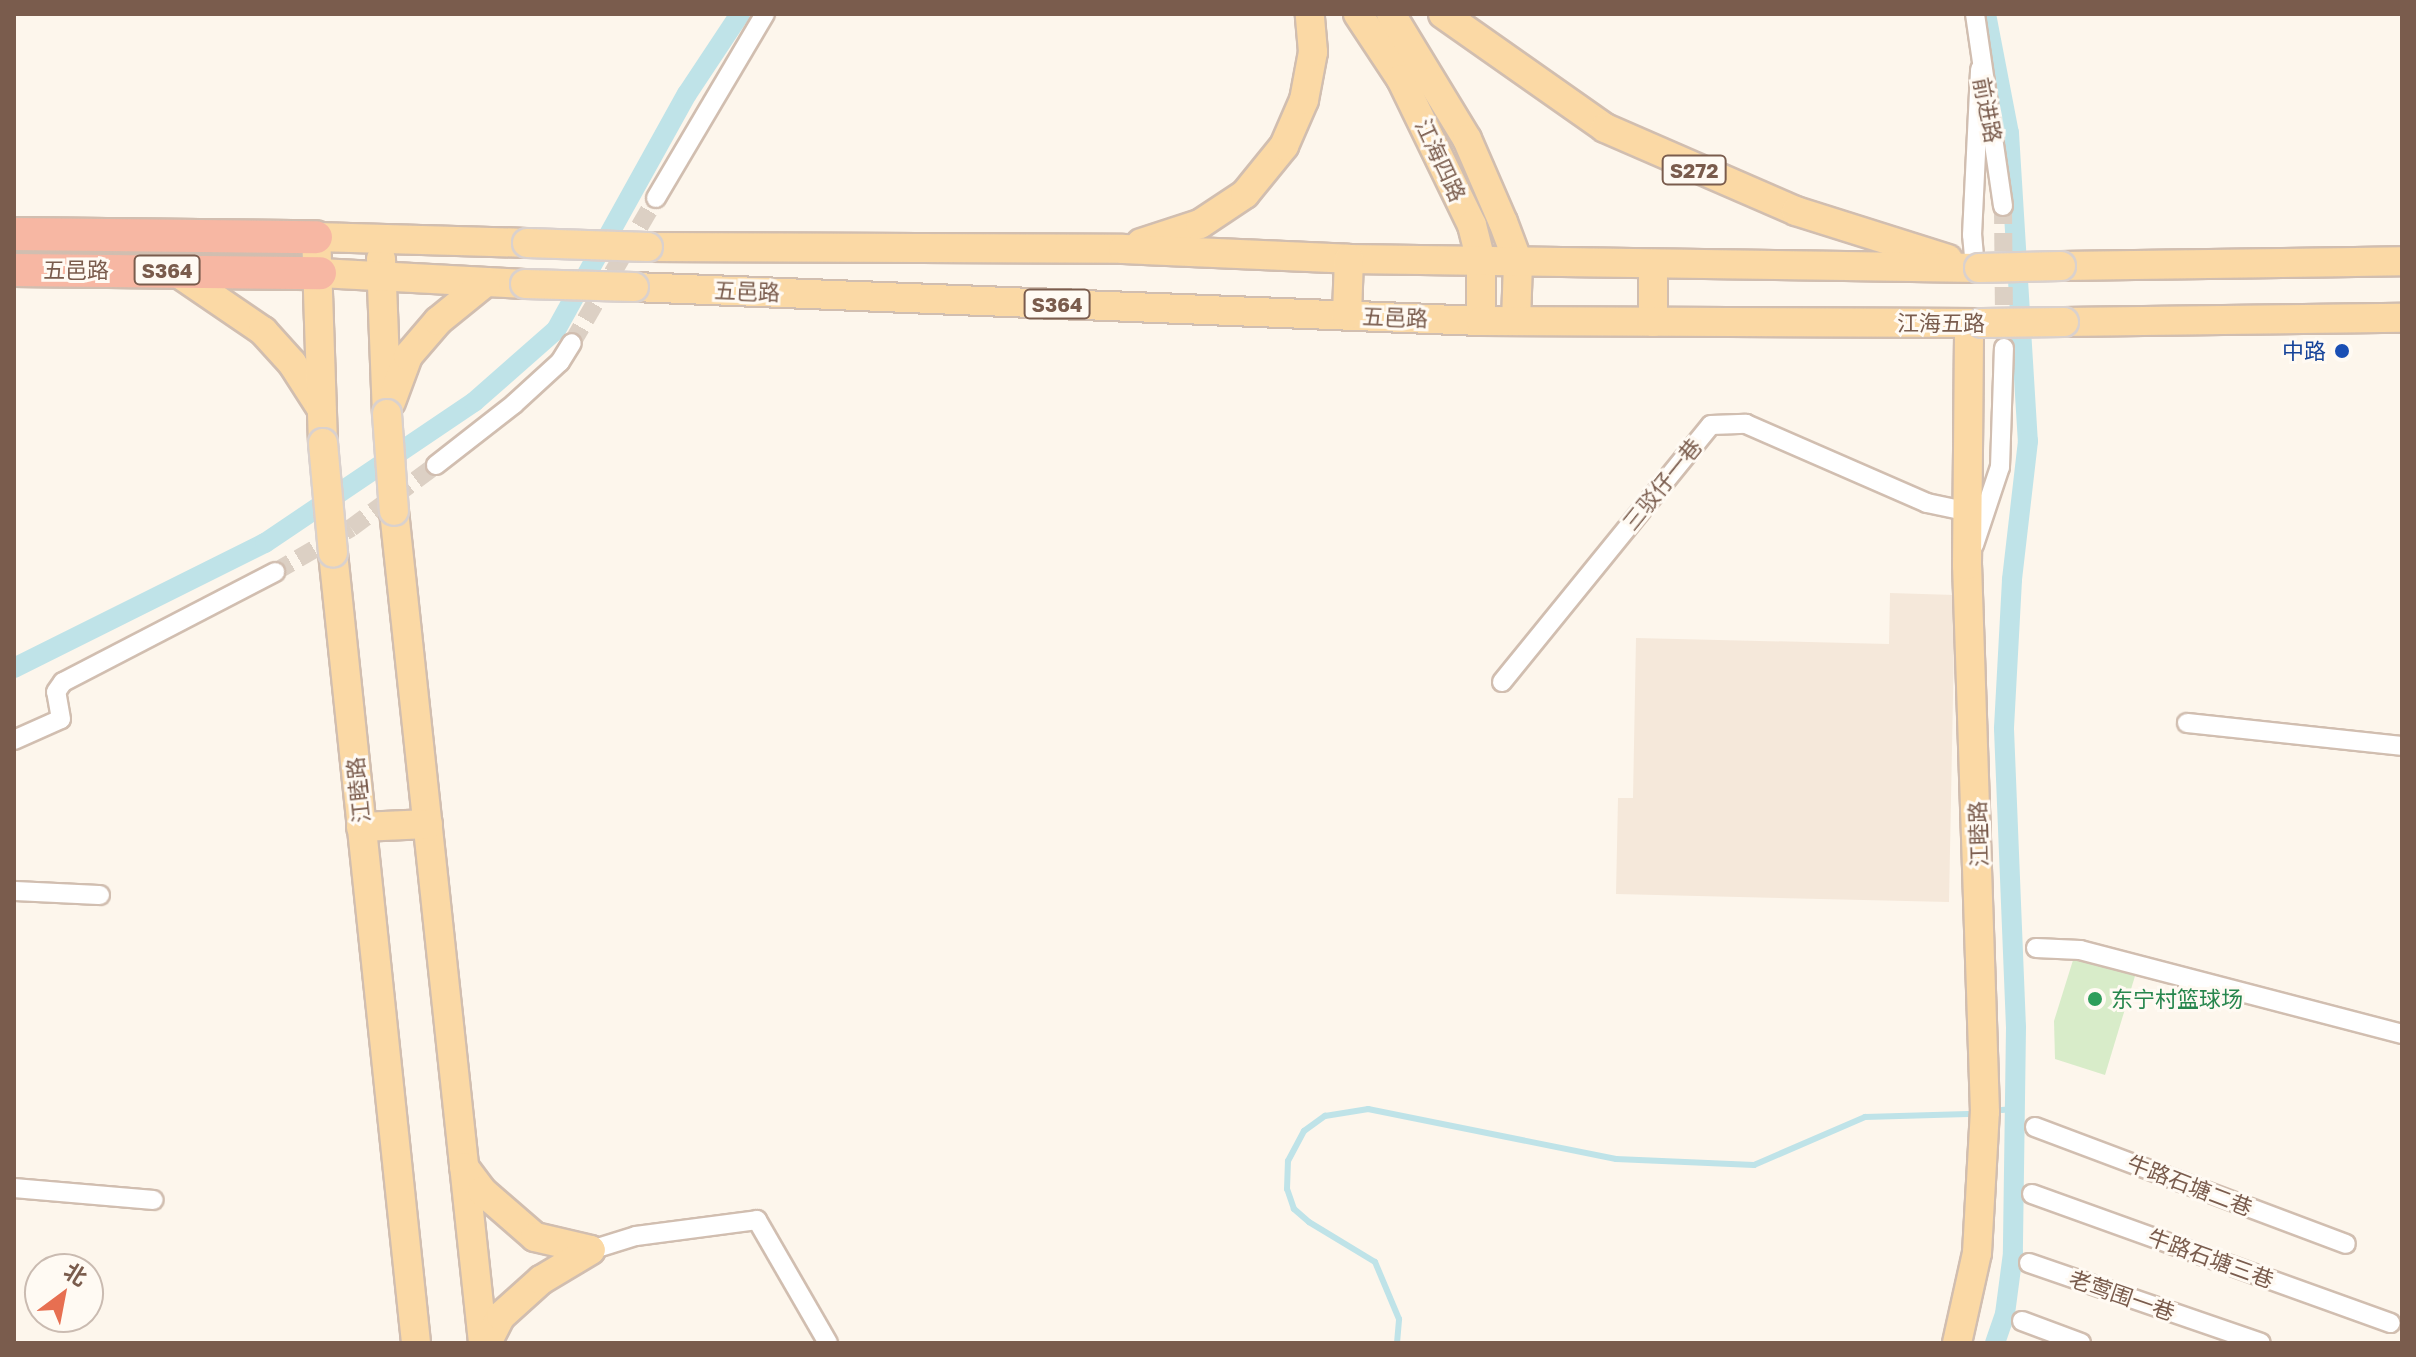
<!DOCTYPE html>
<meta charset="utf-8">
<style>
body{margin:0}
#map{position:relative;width:2416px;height:1357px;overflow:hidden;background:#fdf6ec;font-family:"Golos Text","Noto Sans SC",sans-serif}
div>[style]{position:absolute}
.residential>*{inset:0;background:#f5e8da}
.green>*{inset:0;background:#d8ecc9}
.stream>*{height:6px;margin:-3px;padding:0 3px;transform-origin:3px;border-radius:3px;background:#bfe3e8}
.canal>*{height:20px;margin:-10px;padding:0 10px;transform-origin:10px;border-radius:10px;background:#bfe3e8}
.street-tunnel>*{height:18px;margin-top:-9px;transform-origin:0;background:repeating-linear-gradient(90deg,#dcd0c4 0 18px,transparent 0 27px)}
.roads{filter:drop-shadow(2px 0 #d1beb0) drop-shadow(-2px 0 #d1beb0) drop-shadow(0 2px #d1beb0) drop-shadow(0 -2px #d1beb0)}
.street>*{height:18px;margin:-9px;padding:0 9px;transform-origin:9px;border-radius:9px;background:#fff}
.primary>*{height:28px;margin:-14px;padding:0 14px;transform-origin:14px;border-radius:14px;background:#fbd9a5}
.highway>*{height:32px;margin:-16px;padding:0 16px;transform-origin:16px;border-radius:16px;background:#f7b7a3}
.bridges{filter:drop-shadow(2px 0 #dad1cd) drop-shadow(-2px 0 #dad1cd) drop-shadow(0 2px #dad1cd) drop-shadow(0 -2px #dad1cd)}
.primary-bridge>*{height:28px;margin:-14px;padding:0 14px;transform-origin:14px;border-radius:14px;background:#fbd9a5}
.dots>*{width:22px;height:22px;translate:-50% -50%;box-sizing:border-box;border:4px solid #fffaf3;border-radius:50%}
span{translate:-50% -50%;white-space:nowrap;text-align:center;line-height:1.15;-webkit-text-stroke:6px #fffaf3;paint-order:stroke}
.shield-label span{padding:2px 6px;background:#fffaf3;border:2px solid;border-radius:6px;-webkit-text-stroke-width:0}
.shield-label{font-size:20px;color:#7a5c4d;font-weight:700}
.street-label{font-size:22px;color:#7a5c4d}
.transit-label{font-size:22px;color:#164399}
.right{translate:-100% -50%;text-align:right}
.leisure-label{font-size:22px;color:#27864d}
.left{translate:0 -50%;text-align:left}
.frame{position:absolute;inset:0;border:16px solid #7a5c4d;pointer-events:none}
.north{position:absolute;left:24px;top:1253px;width:80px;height:80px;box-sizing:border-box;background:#fffaf3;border:2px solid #cabbb1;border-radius:50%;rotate:32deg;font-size:22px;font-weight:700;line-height:32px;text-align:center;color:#7a5c4d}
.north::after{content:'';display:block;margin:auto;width:28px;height:36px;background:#e76f51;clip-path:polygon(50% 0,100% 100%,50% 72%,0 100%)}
</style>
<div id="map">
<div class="residential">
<i style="clip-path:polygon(1890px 593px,1955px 595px,1949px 902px,1616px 894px,1618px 798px,1633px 798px,1636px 638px,1889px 644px)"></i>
</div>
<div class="green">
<i style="clip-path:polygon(2074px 957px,2135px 976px,2105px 1075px,2055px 1059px,2054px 1021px)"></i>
</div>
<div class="stream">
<i style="left:2002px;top:1110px;width:11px;rotate:-5deg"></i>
<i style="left:1397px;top:1343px;width:24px;rotate:-85deg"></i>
<i style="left:1399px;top:1319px;width:62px;rotate:-112.8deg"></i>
<i style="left:1375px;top:1262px;width:77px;rotate:-148.8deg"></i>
<i style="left:1309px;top:1222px;width:20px;rotate:-139deg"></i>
<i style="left:1294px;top:1209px;width:21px;rotate:-109deg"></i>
<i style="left:1287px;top:1189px;width:28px;rotate:-88deg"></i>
<i style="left:1288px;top:1161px;width:34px;rotate:-62deg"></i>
<i style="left:1304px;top:1131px;width:26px;rotate:-36deg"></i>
<i style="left:1325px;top:1116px;width:44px;rotate:-9.2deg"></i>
<i style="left:1368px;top:1109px;width:253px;rotate:11.4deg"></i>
<i style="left:1616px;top:1159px;width:138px;rotate:2.5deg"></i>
<i style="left:1754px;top:1165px;width:121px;rotate:-23.4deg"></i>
<i style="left:1865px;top:1117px;width:103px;rotate:-1.7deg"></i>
</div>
<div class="canal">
<i style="left:1986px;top:14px;width:121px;rotate:79.1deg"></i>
<i style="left:2009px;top:133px;width:309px;rotate:86.5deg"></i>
<i style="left:2028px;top:441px;width:140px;rotate:96.6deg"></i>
<i style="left:2012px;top:580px;width:149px;rotate:93.1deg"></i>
<i style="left:2004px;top:729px;width:298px;rotate:87.7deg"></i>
<i style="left:2016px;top:1027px;width:226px;rotate:90.8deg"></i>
<i style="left:2013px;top:1253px;width:62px;rotate:97.5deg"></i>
<i style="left:2005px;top:1314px;width:31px;rotate:109deg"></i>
<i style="left:14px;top:668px;width:280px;rotate:-26.5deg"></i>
<i style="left:265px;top:543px;width:252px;rotate:-34deg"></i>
<i style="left:474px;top:402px;width:109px;rotate:-41.3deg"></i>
<i style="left:556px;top:330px;width:270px;rotate:-61deg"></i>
<i style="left:687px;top:94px;width:96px;rotate:-56.5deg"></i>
</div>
<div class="street-tunnel">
<i style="left:2003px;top:206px;width:127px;rotate:89.5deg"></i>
<i style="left:572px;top:343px;width:168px;rotate:-59.9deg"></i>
<i style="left:275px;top:572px;width:88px;rotate:-30.1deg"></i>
<i style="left:351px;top:528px;width:106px;rotate:-36.5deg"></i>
</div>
<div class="roads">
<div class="street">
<i style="left:1975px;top:14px;width:194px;rotate:81.7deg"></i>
<i style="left:656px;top:198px;width:214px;rotate:-59.4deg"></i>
<i style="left:1975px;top:268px;width:33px;rotate:-95deg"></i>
<i style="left:1972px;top:235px;width:166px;rotate:-87.2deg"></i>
<i style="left:436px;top:465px;width:99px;rotate:-38deg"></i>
<i style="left:514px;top:404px;width:62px;rotate:-42.4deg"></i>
<i style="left:560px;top:362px;width:22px;rotate:-58deg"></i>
<i style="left:1974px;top:545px;width:82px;rotate:-71.6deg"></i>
<i style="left:2000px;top:467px;width:119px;rotate:-88.1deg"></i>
<i style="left:1502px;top:682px;width:331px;rotate:-50.9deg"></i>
<i style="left:1711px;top:425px;width:35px;rotate:-2deg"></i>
<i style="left:1746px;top:424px;width:197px;rotate:23.6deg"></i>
<i style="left:1927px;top:503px;width:40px;rotate:12deg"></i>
<i style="left:2187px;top:723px;width:216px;rotate:6.1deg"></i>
<i style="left:14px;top:740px;width:51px;rotate:-24.1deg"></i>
<i style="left:61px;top:719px;width:27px;rotate:-100deg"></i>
<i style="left:56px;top:692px;width:12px;rotate:-55deg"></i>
<i style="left:63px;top:682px;width:239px;rotate:-27.4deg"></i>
<i style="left:14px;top:891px;width:86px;rotate:2.7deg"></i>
<i style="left:2036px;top:948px;width:44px;rotate:2.6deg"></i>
<i style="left:2080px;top:950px;width:333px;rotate:14.6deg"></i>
<i style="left:2035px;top:1127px;width:332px;rotate:20.6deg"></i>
<i style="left:14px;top:1188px;width:140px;rotate:4.9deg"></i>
<i style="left:2032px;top:1194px;width:381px;rotate:19.8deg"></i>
<i style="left:591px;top:1250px;width:47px;rotate:-17.3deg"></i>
<i style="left:636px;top:1236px;width:122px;rotate:-7.5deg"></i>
<i style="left:757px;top:1220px;width:142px;rotate:60deg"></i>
<i style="left:2029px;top:1263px;width:245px;rotate:19deg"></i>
<i style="left:2022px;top:1321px;width:63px;rotate:20.4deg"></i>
</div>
<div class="primary">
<i style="left:1358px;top:14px;width:78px;rotate:56.5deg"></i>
<i style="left:1401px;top:79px;width:162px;rotate:64.1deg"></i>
<i style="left:1472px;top:225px;width:38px;rotate:76deg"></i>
<i style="left:1481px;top:262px;width:59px;rotate:90deg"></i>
<i style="left:1391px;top:14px;width:146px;rotate:58.7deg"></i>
<i style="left:1467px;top:139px;width:90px;rotate:66.6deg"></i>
<i style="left:1503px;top:222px;width:43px;rotate:69.4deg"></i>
<i style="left:1518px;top:262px;width:59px;rotate:91.9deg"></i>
<i style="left:1443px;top:14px;width:198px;rotate:35.1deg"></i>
<i style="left:1605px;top:128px;width:208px;rotate:23.5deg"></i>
<i style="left:1796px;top:211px;width:159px;rotate:17.5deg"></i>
<i style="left:1141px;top:243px;width:62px;rotate:-17.9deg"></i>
<i style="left:1200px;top:224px;width:54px;rotate:-33.7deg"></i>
<i style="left:1245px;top:194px;width:62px;rotate:-50.9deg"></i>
<i style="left:1284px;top:146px;width:50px;rotate:-66.5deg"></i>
<i style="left:1304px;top:100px;width:49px;rotate:-79.4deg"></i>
<i style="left:1313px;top:52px;width:38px;rotate:-95deg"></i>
<i style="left:648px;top:247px;width:475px;rotate:0.2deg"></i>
<i style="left:1123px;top:249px;width:226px;rotate:2.5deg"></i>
<i style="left:1349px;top:259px;width:630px;rotate:0.82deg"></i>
<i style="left:381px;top:259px;width:155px;rotate:87.8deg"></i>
<i style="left:1653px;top:264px;width:58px;rotate:90deg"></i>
<i style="left:2061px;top:266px;width:341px;rotate:-0.8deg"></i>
<i style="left:175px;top:271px;width:107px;rotate:34.3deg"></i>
<i style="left:263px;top:331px;width:43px;rotate:47.8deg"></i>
<i style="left:292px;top:363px;width:54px;rotate:57.2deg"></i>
<i style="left:320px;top:273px;width:205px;rotate:3.1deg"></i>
<i style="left:634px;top:287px;width:848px;rotate:2.3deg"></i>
<i style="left:1481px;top:321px;width:501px;rotate:0.23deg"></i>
<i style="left:1347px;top:315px;width:56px;rotate:-88deg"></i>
<i style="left:2064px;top:322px;width:338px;rotate:-0.7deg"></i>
<i style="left:391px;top:402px;width:49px;rotate:-69.7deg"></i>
<i style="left:408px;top:356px;width:46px;rotate:-49.4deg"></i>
<i style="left:438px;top:321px;width:62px;rotate:-39.1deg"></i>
<i style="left:323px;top:443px;width:206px;rotate:-91.9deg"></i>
<i style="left:316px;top:237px;width:211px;rotate:1.6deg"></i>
<i style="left:394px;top:511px;width:837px;rotate:83.89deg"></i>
<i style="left:333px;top:553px;width:794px;rotate:84deg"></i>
<i style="left:361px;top:827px;width:67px;rotate:-2.6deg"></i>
<i style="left:464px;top:1167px;width:30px;rotate:53deg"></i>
<i style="left:482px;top:1191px;width:70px;rotate:41deg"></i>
<i style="left:535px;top:1237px;width:57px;rotate:13.1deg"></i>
<i style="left:487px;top:1343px;width:30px;rotate:-63deg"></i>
<i style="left:501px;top:1316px;width:54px;rotate:-42deg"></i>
<i style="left:541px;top:1280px;width:58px;rotate:-31deg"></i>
<i style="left:1957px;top:1343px;width:92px;rotate:-77.5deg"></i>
<i style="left:1977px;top:1253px;width:141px;rotate:-86.8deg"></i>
<i style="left:1985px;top:1112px;width:547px;rotate:-91.88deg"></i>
<i style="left:1967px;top:565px;width:242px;rotate:-89.5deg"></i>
</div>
<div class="highway">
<i style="left:14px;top:234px;width:302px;rotate:0.6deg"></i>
<i style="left:14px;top:270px;width:306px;rotate:0.6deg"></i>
</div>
</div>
<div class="bridges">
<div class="primary-bridge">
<i style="left:527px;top:243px;width:121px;rotate:1.9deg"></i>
<i style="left:1979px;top:268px;width:82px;rotate:-1.4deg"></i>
<i style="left:525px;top:284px;width:109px;rotate:1.6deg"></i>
<i style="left:1982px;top:323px;width:82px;rotate:-0.7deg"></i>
<i style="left:387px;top:414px;width:97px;rotate:85.9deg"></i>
<i style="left:323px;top:443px;width:110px;rotate:84.8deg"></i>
</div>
</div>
<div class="dots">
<i style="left:2342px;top:351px;background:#1a4fb4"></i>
<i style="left:2095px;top:999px;background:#2e9e5b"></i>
</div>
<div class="shield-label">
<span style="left:1694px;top:170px">S272</span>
<span style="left:167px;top:270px">S364</span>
<span style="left:1057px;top:304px">S364</span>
</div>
<div class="street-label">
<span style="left:1988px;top:110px;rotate:79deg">前进路</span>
<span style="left:1441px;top:160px;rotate:65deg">江海四路</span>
<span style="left:76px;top:270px">五邑路</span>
<span style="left:747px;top:291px;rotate:2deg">五邑路</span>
<span style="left:1395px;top:317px;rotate:2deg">五邑路</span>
<span style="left:1941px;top:323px">江海五路</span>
<span style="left:1662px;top:484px;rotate:-51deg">三驳仔一巷</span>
<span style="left:358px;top:790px;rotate:-96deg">江睦路</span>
<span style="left:1978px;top:834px;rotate:-92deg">江睦路</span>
<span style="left:2190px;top:1185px;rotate:21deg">牛路石塘二巷</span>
<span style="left:2211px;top:1258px;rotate:20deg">牛路石塘三巷</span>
<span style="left:2122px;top:1295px;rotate:19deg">老莺围一巷</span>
</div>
<div class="transit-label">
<span class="right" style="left:2326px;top:351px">中路</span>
</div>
<div class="leisure-label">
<span class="left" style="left:2111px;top:999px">东宁村篮球场</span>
</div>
<div class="frame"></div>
<div class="north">北</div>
</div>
